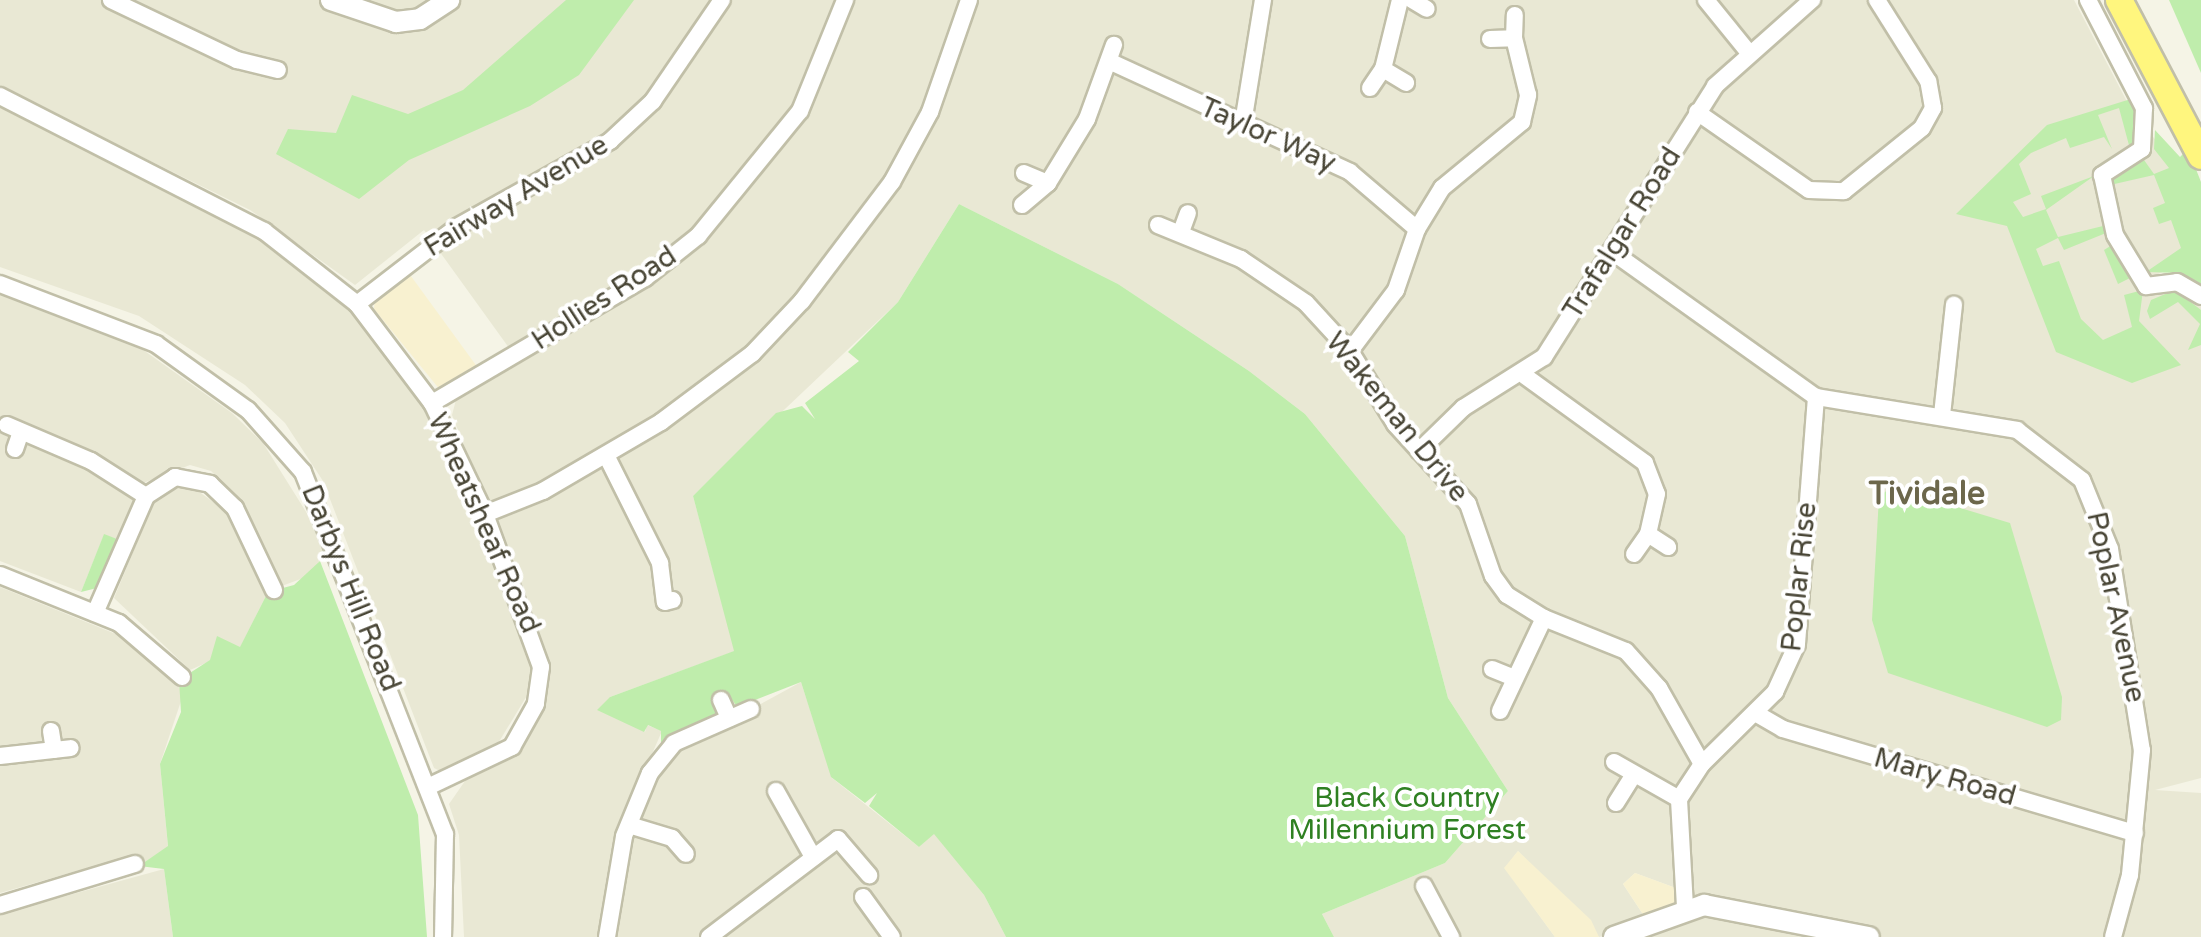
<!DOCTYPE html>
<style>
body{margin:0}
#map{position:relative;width:2201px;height:937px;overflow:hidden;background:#f5f4e6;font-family:"Varela Round",sans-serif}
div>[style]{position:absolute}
.residential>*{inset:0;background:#e9e8d4}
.commercial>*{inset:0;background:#f8f1d0}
.green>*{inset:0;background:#bfedac}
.roads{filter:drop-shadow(2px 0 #c1bfa8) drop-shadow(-2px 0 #c1bfa8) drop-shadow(0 2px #c1bfa8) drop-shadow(0 -2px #c1bfa8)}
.minor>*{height:16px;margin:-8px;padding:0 8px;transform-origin:8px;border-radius:8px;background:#fff}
.tertiary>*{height:20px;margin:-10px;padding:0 10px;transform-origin:10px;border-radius:10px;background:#fff}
.trunk>*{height:26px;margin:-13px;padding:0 13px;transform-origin:13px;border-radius:13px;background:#fff67e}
span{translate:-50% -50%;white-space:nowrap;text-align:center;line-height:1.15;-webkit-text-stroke:8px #fff;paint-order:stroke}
.street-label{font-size:28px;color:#484535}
.park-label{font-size:28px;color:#2f8022}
.quarter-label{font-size:32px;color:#6c674b;font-weight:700}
</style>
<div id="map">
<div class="residential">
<i style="clip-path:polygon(0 0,2074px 0,2135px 117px,2201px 190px,2201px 252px,2147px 280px,2150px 289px,2187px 292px,2201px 304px,2201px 778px,2155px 790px,2201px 793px,2201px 937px,1869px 937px,1685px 907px,1684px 891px,1635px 873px,1623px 884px,1648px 922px,1599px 937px,1518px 851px,1505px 868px,1555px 937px,1457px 937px,1417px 887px,1441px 937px,1334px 937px,1322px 914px,1445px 863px,1508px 791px,1448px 698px,1405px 536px,1305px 414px,1249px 371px,1118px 284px,959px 204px,898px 302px,693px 496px,735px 651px,610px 697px,645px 732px,647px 725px,662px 731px,618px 832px,633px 836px,660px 768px,676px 750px,801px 682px,832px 778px,919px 847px,934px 833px,984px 895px,1006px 937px,464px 937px,459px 835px,449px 804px,465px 781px,514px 754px,531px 730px,549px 675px,546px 651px,452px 415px,457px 396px,517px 359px,424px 230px,355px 285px,250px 210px,0 87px)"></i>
<i style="clip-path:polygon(0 105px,255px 233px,352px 308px,426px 407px,524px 629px,534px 684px,494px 750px,442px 772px,434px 768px,323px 481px,285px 423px,245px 385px,139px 316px,0 267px)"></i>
<i style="clip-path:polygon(0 294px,132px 342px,232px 413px,263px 443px,318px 531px,325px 555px,306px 577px,279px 587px,241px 500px,211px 471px,190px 465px,143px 483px,117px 539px,104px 535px,81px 592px,0 561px)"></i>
<i style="clip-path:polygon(188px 484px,229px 513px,268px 592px,240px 648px,190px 670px,114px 598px,156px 497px)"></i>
<i style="clip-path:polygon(0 587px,133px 641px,185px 689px,160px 764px,168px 847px,139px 866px,136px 854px,0 893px)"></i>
<i style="clip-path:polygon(164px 869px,173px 937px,0 937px,0 914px)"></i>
<i style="clip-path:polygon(1686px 916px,1716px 918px,1822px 937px,1639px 937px)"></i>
</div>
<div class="commercial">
<i style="clip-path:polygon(408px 272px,478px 368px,441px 391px,374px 309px,375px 298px)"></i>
<i style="clip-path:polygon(1518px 851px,1591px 920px,1599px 937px,1555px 937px,1504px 868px)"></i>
<i style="clip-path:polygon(1635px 873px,1684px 891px,1685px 907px,1648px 922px,1623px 884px)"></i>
</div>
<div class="green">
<i style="clip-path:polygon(566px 0,634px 0,579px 75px,530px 106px,409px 160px,359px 199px,276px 154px,288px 129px,336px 133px,352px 95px,408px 114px,463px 90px)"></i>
<i style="clip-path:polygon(2169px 0,2201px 0,2201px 73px)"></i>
<i style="clip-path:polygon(2134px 98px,2136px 144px,2130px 149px,2119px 108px,2098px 115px,2112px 149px,2104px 137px,2070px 148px,2066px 138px,2031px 153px,2019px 164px,2031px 194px,2013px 202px,2023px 217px,2046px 209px,2041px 196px,2094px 176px,2046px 210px,2058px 237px,2103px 226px,2106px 233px,2064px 250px,2058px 238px,2036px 249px,2043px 266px,2059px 261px,2081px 319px,2103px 340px,2132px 327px,2124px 295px,2143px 290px,2139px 321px,2181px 365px,2132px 383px,2056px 352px,2007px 226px,1956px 214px,2047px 125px)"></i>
<i style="clip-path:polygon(2155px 130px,2180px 157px,2188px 149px,2201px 182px,2201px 284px,2181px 273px,2146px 272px,2181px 248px,2171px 220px,2159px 224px,2153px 208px,2165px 203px,2154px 175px,2110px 185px,2117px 171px,2144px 160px,2154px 174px,2169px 168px,2154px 149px)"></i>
<i style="clip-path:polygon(959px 204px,1118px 284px,1249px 371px,1305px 414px,1405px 536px,1448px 698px,1508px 791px,1445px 863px,1322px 914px,1334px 937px,1006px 937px,984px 895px,934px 834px,919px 847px,869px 806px,877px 793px,865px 803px,831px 777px,801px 682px,737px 707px,727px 692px,718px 698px,717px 716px,661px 744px,661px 731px,648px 725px,644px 732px,597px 710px,610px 697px,734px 651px,693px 496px,776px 413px,802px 406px,815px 419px,805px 403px,859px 361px,848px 352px,898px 302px)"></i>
<i style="clip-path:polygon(2112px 245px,2132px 277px,2118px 284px,2104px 250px)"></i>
<i style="clip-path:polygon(2175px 290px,2201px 310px,2201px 345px,2188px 350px,2200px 324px,2178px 302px,2150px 319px,2147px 311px,2151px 300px)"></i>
<i style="clip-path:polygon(1891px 487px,2010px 523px,2062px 697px,2061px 720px,2047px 727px,1888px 673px,1872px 620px,1879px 497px)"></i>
<i style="clip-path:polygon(104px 534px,117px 539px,97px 588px,81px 592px)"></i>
<i style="clip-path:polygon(320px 561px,418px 815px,427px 937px,173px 937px,164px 869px,139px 866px,168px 846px,160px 764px,181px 712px,179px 680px,210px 660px,217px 636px,240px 647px,268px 592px,294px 585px)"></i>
</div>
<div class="roads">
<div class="minor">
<i style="left:111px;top:0;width:140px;rotate:25.5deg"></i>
<i style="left:237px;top:60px;width:42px;rotate:13.7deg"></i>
<i style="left:1412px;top:0;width:17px;rotate:31deg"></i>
<i style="left:1706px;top:0;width:68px;rotate:50.9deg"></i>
<i style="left:2088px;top:0;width:122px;rotate:62.6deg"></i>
<i style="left:2144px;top:108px;width:41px;rotate:92.8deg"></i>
<i style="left:2142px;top:149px;width:48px;rotate:147deg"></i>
<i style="left:2102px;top:175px;width:61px;rotate:77.8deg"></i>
<i style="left:2115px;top:235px;width:60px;rotate:58.7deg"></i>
<i style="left:2146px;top:286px;width:31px;rotate:-7deg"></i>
<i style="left:2177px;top:282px;width:28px;rotate:30deg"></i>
<i style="left:1490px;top:39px;width:24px;rotate:-2deg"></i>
<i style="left:1514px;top:38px;width:23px;rotate:-88deg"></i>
<i style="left:1109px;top:61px;width:265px;rotate:24.7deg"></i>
<i style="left:1350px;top:172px;width:88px;rotate:40.4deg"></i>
<i style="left:1417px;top:229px;width:65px;rotate:109deg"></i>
<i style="left:1396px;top:290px;width:76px;rotate:127deg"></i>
<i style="left:1383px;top:69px;width:71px;rotate:-76.2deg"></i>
<i style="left:1370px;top:88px;width:23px;rotate:-56deg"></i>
<i style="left:1383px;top:69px;width:27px;rotate:31deg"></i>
<i style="left:0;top:96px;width:297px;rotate:27.1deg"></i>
<i style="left:264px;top:231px;width:118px;rotate:38.1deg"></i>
<i style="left:357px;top:304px;width:124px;rotate:52.9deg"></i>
<i style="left:432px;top:403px;width:123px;rotate:64.5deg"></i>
<i style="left:485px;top:514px;width:163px;rotate:69.9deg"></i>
<i style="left:541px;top:667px;width:37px;rotate:98deg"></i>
<i style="left:536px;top:704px;width:49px;rotate:119.2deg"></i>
<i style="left:512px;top:747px;width:91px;rotate:154.6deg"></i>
<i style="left:1697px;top:112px;width:136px;rotate:34.9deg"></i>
<i style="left:1809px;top:190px;width:35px;rotate:2deg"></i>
<i style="left:1844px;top:191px;width:100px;rotate:-38.9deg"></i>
<i style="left:1922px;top:128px;width:23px;rotate:-61deg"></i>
<i style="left:1933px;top:108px;width:27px;rotate:-100deg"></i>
<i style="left:1928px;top:81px;width:96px;rotate:-122.2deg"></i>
<i style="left:1244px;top:117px;width:119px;rotate:-80.8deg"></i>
<i style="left:1024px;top:173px;width:26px;rotate:23deg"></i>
<i style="left:1022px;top:205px;width:34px;rotate:-40deg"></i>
<i style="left:1048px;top:183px;width:75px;rotate:-58.6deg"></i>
<i style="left:1087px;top:119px;width:79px;rotate:-70deg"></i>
<i style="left:1158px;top:225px;width:90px;rotate:22.3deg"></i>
<i style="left:1241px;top:259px;width:78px;rotate:34.1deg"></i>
<i style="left:1306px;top:303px;width:65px;rotate:47.5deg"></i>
<i style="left:1350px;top:351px;width:86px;rotate:58.3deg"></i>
<i style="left:1395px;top:424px;width:108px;rotate:47.6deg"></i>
<i style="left:1468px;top:504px;width:76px;rotate:70.9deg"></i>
<i style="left:1493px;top:576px;width:24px;rotate:54deg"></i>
<i style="left:1507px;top:595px;width:44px;rotate:31.9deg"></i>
<i style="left:1544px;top:618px;width:88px;rotate:21.9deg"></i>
<i style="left:1626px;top:651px;width:50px;rotate:48.3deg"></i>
<i style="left:1659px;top:688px;width:87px;rotate:60.5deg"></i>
<i style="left:1417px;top:229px;width:48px;rotate:-58.6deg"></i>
<i style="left:1442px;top:188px;width:104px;rotate:-39.5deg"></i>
<i style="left:1522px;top:122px;width:28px;rotate:-77deg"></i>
<i style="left:1528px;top:95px;width:59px;rotate:-103.8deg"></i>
<i style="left:1181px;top:232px;width:20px;rotate:-70deg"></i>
<i style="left:1611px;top:251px;width:252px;rotate:35.5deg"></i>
<i style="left:1816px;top:397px;width:204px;rotate:9.3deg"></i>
<i style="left:2017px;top:430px;width:82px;rotate:37.6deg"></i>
<i style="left:2082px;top:480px;width:74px;rotate:67.9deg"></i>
<i style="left:2110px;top:549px;width:204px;rotate:81deg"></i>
<i style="left:2142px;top:750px;width:126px;rotate:95.5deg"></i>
<i style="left:2130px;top:875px;width:64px;rotate:105.3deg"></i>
<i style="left:0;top:284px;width:167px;rotate:21deg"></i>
<i style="left:156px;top:344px;width:113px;rotate:35.7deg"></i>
<i style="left:248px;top:410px;width:83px;rotate:48.4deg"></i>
<i style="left:303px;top:472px;width:389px;rotate:68.6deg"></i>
<i style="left:445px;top:834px;width:103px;rotate:91.1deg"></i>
<i style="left:357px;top:304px;width:126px;rotate:-37.6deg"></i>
<i style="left:457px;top:227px;width:176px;rotate:-29.3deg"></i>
<i style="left:610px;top:141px;width:59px;rotate:-42.9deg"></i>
<i style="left:653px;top:101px;width:122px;rotate:-55.7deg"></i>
<i style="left:1525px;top:376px;width:148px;rotate:35.9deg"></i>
<i style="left:1645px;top:463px;width:33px;rotate:69deg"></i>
<i style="left:1657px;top:494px;width:41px;rotate:102.7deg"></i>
<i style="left:432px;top:403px;width:247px;rotate:-30.4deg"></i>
<i style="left:645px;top:278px;width:68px;rotate:-38.4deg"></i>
<i style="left:698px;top:236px;width:161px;rotate:-50.8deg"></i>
<i style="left:800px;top:111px;width:120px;rotate:-67.9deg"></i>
<i style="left:1942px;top:415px;width:111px;rotate:-83.8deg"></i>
<i style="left:7px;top:425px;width:91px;rotate:23.2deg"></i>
<i style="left:91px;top:461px;width:65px;rotate:32.5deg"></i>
<i style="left:15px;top:449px;width:18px;rotate:-71deg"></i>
<i style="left:1419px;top:451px;width:62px;rotate:-44.3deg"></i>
<i style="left:1463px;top:408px;width:96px;rotate:-32.2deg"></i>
<i style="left:1544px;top:357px;width:320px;rotate:-57.7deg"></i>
<i style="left:1715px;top:86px;width:130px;rotate:-41.6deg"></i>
<i style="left:607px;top:457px;width:119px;rotate:63.4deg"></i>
<i style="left:660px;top:563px;width:39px;rotate:83deg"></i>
<i style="left:665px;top:602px;width:8px;rotate:-14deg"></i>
<i style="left:485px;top:514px;width:62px;rotate:-21.6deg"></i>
<i style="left:543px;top:491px;width:137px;rotate:-30.3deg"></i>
<i style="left:661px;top:422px;width:114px;rotate:-36.8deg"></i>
<i style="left:752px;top:354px;width:73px;rotate:-46.7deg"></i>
<i style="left:802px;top:301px;width:149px;rotate:-52.9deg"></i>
<i style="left:892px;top:182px;width:80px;rotate:-61.5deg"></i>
<i style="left:930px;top:112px;width:119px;rotate:-70.8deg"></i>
<i style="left:1634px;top:554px;width:24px;rotate:-55deg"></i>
<i style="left:1648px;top:534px;width:24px;rotate:33deg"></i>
<i style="left:0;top:575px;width:128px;rotate:22deg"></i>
<i style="left:119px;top:623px;width:83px;rotate:40.6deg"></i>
<i style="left:95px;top:613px;width:128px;rotate:-66.4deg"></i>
<i style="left:146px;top:496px;width:35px;rotate:-33deg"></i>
<i style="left:175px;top:477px;width:36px;rotate:11deg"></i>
<i style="left:210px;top:484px;width:35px;rotate:44deg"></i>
<i style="left:235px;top:508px;width:91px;rotate:64.6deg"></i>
<i style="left:1492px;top:669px;width:24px;rotate:22deg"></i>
<i style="left:721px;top:700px;width:20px;rotate:66deg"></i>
<i style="left:1500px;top:711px;width:103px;rotate:-64.7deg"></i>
<i style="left:1757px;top:714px;width:30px;rotate:30deg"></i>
<i style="left:1783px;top:729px;width:367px;rotate:16.5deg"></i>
<i style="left:51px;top:731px;width:19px;rotate:81deg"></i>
<i style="left:0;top:756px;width:71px;rotate:-6.4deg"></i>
<i style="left:1614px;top:762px;width:75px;rotate:29.6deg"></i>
<i style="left:776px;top:791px;width:76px;rotate:60.7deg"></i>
<i style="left:1616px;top:803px;width:31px;rotate:-58deg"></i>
<i style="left:629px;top:825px;width:45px;rotate:16.8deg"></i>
<i style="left:672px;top:838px;width:21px;rotate:49deg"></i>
<i style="left:1424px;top:886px;width:58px;rotate:62.1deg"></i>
<i style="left:863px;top:897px;width:49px;rotate:54.1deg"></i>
<i style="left:0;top:905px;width:141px;rotate:-16.9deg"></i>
<i style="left:1685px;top:907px;width:108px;rotate:-93.2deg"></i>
<i style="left:1679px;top:799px;width:42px;rotate:-56.7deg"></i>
<i style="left:1702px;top:764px;width:103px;rotate:-44.6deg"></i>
<i style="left:1775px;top:692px;width:53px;rotate:-65.4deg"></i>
<i style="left:1797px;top:644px;width:248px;rotate:-85.6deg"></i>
<i style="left:607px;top:937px;width:102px;rotate:-80.4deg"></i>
<i style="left:624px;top:836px;width:68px;rotate:-67.6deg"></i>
<i style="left:650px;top:773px;width:38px;rotate:-51deg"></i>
<i style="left:674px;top:743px;width:84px;rotate:-23.8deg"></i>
<i style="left:709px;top:937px;width:162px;rotate:-37.2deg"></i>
<i style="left:838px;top:839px;width:48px;rotate:49.3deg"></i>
</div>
<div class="tertiary">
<i style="left:331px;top:0;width:69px;rotate:18.7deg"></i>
<i style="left:396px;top:22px;width:24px;rotate:-7deg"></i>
<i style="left:420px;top:19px;width:35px;rotate:-33deg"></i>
<i style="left:1614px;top:937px;width:96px;rotate:-19.6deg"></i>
<i style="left:1704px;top:905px;width:168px;rotate:11deg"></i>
</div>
<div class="trunk">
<i style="left:2119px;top:0;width:176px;rotate:62.3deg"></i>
</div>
</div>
<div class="street-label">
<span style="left:1268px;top:135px;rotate:24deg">Taylor Way</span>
<span style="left:516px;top:196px;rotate:-31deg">Fairway Avenue</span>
<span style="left:1622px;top:233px;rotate:-58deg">Trafalgar Road</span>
<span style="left:604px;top:298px;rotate:-33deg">Hollies Road</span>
<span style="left:1397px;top:417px;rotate:51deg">Wakeman Drive</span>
<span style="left:484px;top:523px;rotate:66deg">Wheatsheaf Road</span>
<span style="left:1799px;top:577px;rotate:-84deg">Poplar Rise</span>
<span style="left:351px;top:588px;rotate:68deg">Darbys Hill Road</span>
<span style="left:2116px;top:607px;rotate:78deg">Poplar Avenue</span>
<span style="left:1945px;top:777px;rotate:16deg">Mary Road</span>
</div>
<div class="park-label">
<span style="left:1407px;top:814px">Black Country<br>Millennium Forest</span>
</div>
<div class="quarter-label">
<span style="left:1927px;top:494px">Tividale</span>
</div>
</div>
